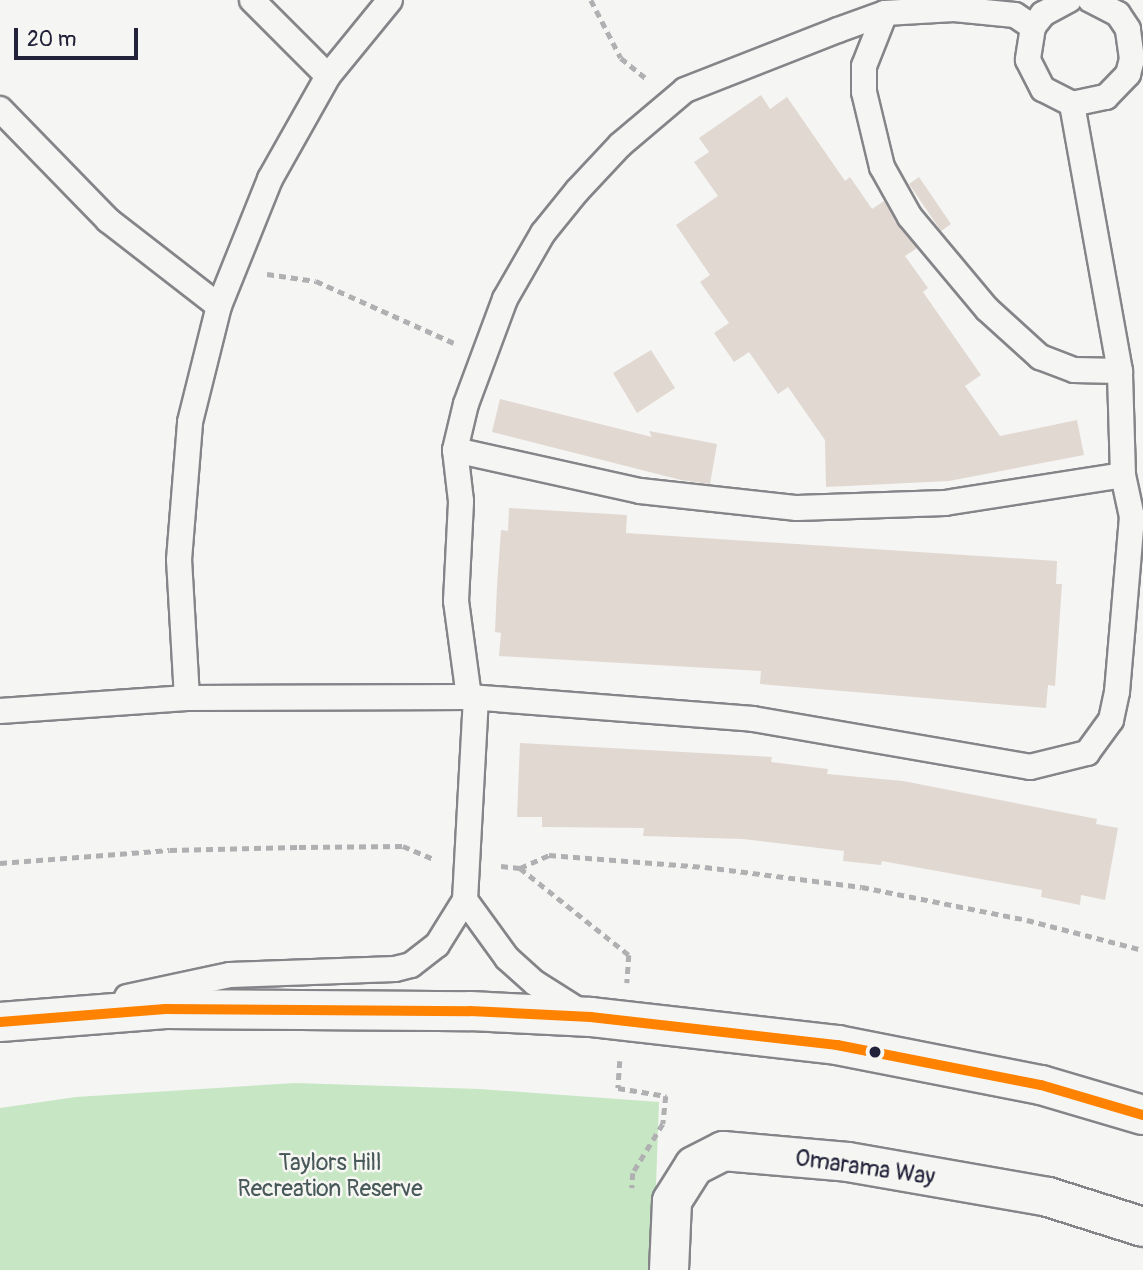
<!DOCTYPE html>
<style>
body{margin:0}
#map{position:relative;width:1143px;height:1270px;overflow:hidden;background:#f5f5f3;font-family:Pangolin,sans-serif}
div>[style]{position:absolute}
.green>*{inset:0;background:#c7e6c4}
.building>*{inset:0;background:#e1d8d1}
.path>*{height:4.5px;margin-top:-2.25px;transform-origin:0;background:repeating-linear-gradient(90deg,#b0b0b2 0 7px,transparent 0 12px)}
.roads{filter:drop-shadow(2px 0 #858589) drop-shadow(-2px 0 #858589) drop-shadow(0 2px #858589) drop-shadow(0 -2px #858589)}
.lane>*{height:24px;margin:-12px;padding:0 12px;transform-origin:12px;border-radius:12px;background:#f5f5f3}
.street>*{height:38px;margin:-19px;padding:0 19px;transform-origin:19px;border-radius:19px;background:#f5f5f3}
.secondary>*{height:38px;margin:-19px;padding:0 19px;transform-origin:19px;border-radius:19px;background:#f5f5f3}
.bus-1>*{height:10px;margin:-5px;padding:0 5px;transform-origin:5px;border-radius:5px;background:#ff8200}
.dots>*{width:19px;height:19px;translate:-50% -50%;box-sizing:border-box;border:4px solid #f6f6f2;border-radius:50%}
span{translate:-50% -50%;white-space:nowrap;text-align:center;line-height:1.15;-webkit-text-stroke:5px #f6f6f2;paint-order:stroke}
.park-label{font-size:23px;color:#485959}
.street-label{font-size:23px;color:#22223b}
.scale{position:absolute;left:14px;top:28px;width:124px;height:32px;box-sizing:border-box;border:4px solid #22223b;border-top:0;padding-left:9px;font-size:21px;line-height:24px;white-space:nowrap;color:#22223b;-webkit-text-stroke:5px #f6f6f2;paint-order:stroke}
</style>
<div id="map">
<div class="green">
<i style="clip-path:polygon(295px 1083px,480px 1089px,659px 1102px,653px 1270px,0 1270px,0 1108px,76px 1097px)"></i>
</div>
<div class="building">
<i style="clip-path:polygon(761px 95px,770px 109px,787px 97px,845px 181px,850px 177px,872px 209px,884px 201px,917px 248px,905px 256px,928px 288px,923px 292px,981px 375px,965px 386px,1000px 436px,1077px 420px,1084px 455px,949px 481px,826px 487px,825px 440px,788px 387px,778px 394px,749px 352px,734px 362px,714px 333px,729px 323px,700px 282px,710px 275px,676px 225px,718px 196px,694px 162px,709px 152px,699px 138px)"></i>
<i style="clip-path:polygon(919px 177px,951px 224px,941px 231px,909px 184px)"></i>
<i style="clip-path:polygon(651px 350px,675px 388px,637px 413px,613px 373px)"></i>
<i style="clip-path:polygon(500px 399px,652px 437px,649px 431px,717px 444px,710px 484px,681px 480px,492px 432px)"></i>
<i style="clip-path:polygon(509px 508px,627px 515px,626px 533px,1057px 561px,1056px 584px,1062px 584px,1055px 686px,1048px 685px,1046px 708px,760px 684px,761px 671px,499px 656px,501px 633px,495px 632px,497px 586px,501px 530px,508px 531px)"></i>
<i style="clip-path:polygon(520px 743px,772px 757px,771px 762px,828px 769px,827px 774px,903px 781px,1097px 819px,1096px 824px,1118px 828px,1105px 900px,1081px 895px,1080px 905px,1041px 897px,1042px 890px,882px 861px,881px 865px,843px 861px,844px 851px,743px 839px,643px 836px,644px 828px,542px 827px,542px 817px,517px 817px)"></i>
</div>
<div class="path">
<i style="left:591px;top:0;width:65px;rotate:62.7deg"></i>
<i style="left:621px;top:58px;width:33px;rotate:39deg"></i>
<i style="left:267px;top:274px;width:49px;rotate:8.1deg"></i>
<i style="left:316px;top:281px;width:151px;rotate:24.2deg"></i>
<i style="left:0;top:863px;width:170px;rotate:-4.4deg"></i>
<i style="left:170px;top:850px;width:129px;rotate:-1.3deg"></i>
<i style="left:299px;top:847px;width:104px;rotate:-0.6deg"></i>
<i style="left:403px;top:846px;width:33px;rotate:23deg"></i>
<i style="left:501px;top:866px;width:19px;rotate:6deg"></i>
<i style="left:520px;top:868px;width:32px;rotate:-24deg"></i>
<i style="left:549px;top:855px;width:156px;rotate:4.4deg"></i>
<i style="left:705px;top:867px;width:158px;rotate:7.3deg"></i>
<i style="left:862px;top:887px;width:168px;rotate:11.3deg"></i>
<i style="left:1027px;top:920px;width:120px;rotate:14.5deg"></i>
<i style="left:520px;top:868px;width:139px;rotate:38.6deg"></i>
<i style="left:629px;top:955px;width:28px;rotate:94deg"></i>
<i style="left:620px;top:1061px;width:27px;rotate:94deg"></i>
<i style="left:618px;top:1088px;width:49px;rotate:9.5deg"></i>
<i style="left:666px;top:1096px;width:28px;rotate:96deg"></i>
<i style="left:663px;top:1124px;width:57px;rotate:121.5deg"></i>
<i style="left:633px;top:1173px;width:15px;rotate:94deg"></i>
</div>
<div class="roads">
<div class="lane">
<i style="left:252px;top:0;width:107px;rotate:45deg"></i>
<i style="left:1069px;top:0;width:30px;rotate:152deg"></i>
<i style="left:1043px;top:14px;width:16px;rotate:128deg"></i>
<i style="left:1033px;top:27px;width:33px;rotate:99deg"></i>
<i style="left:1028px;top:60px;width:33px;rotate:63deg"></i>
<i style="left:1043px;top:89px;width:33px;rotate:27deg"></i>
<i style="left:1072px;top:104px;width:35px;rotate:-12deg"></i>
<i style="left:1106px;top:97px;width:32px;rotate:-46deg"></i>
<i style="left:1128px;top:74px;width:16px;rotate:-75deg"></i>
<i style="left:1132px;top:59px;width:30px;rotate:-98deg"></i>
<i style="left:1128px;top:29px;width:18px;rotate:-124deg"></i>
<i style="left:1118px;top:14px;width:31px;rotate:-153deg"></i>
<i style="left:885px;top:13px;width:57px;rotate:111.6deg"></i>
<i style="left:864px;top:66px;width:26px;rotate:90deg"></i>
<i style="left:864px;top:92px;width:77px;rotate:76.5deg"></i>
<i style="left:882px;top:167px;width:57px;rotate:60.8deg"></i>
<i style="left:910px;top:217px;width:120px;rotate:50.1deg"></i>
<i style="left:987px;top:309px;width:72px;rotate:42.2deg"></i>
<i style="left:1040px;top:357px;width:36px;rotate:21deg"></i>
<i style="left:1074px;top:370px;width:46px;rotate:1.2deg"></i>
<i style="left:0;top:109px;width:155px;rotate:45.8deg"></i>
<i style="left:108px;top:220px;width:140px;rotate:37.8deg"></i>
<i style="left:455px;top:450px;width:189px;rotate:12.5deg"></i>
<i style="left:640px;top:491px;width:158px;rotate:6.2deg"></i>
<i style="left:797px;top:508px;width:148px;rotate:-1.9deg"></i>
<i style="left:945px;top:503px;width:180px;rotate:-8.9deg"></i>
<i style="left:469px;top:697px;width:97px;rotate:-97.7deg"></i>
<i style="left:456px;top:601px;width:100px;rotate:-87.1deg"></i>
<i style="left:461px;top:501px;width:51px;rotate:-96.7deg"></i>
<i style="left:455px;top:450px;width:47px;rotate:-76.6deg"></i>
<i style="left:466px;top:404px;width:112px;rotate:-69.6deg"></i>
<i style="left:505px;top:299px;width:76px;rotate:-60.1deg"></i>
<i style="left:543px;top:233px;width:54px;rotate:-51deg"></i>
<i style="left:577px;top:191px;width:63px;rotate:-46.9deg"></i>
<i style="left:620px;top:145px;width:85px;rotate:-40.2deg"></i>
<i style="left:685px;top:90px;width:164px;rotate:-21.4deg"></i>
<i style="left:838px;top:30px;width:50px;rotate:-19.9deg"></i>
<i style="left:885px;top:13px;width:69px;rotate:-3.3deg"></i>
<i style="left:954px;top:9px;width:61px;rotate:5.6deg"></i>
<i style="left:1015px;top:15px;width:22px;rotate:34deg"></i>
<i style="left:187px;top:698px;width:138px;rotate:-93.3deg"></i>
<i style="left:179px;top:560px;width:138px;rotate:-85.4deg"></i>
<i style="left:190px;top:422px;width:120px;rotate:-76deg"></i>
<i style="left:219px;top:306px;width:137px;rotate:-68.1deg"></i>
<i style="left:270px;top:179px;width:118px;rotate:-60.6deg"></i>
<i style="left:328px;top:76px;width:98px;rotate:-50.8deg"></i>
<i style="left:0;top:711px;width:187px;rotate:-4deg"></i>
<i style="left:187px;top:698px;width:282px;rotate:-0.2deg"></i>
<i style="left:469px;top:697px;width:285px;rotate:4.4deg"></i>
<i style="left:753px;top:719px;width:281px;rotate:9.8deg"></i>
<i style="left:1030px;top:767px;width:59px;rotate:-13.8deg"></i>
<i style="left:1087px;top:753px;width:41px;rotate:-54deg"></i>
<i style="left:1111px;top:720px;width:29px;rotate:-78deg"></i>
<i style="left:1117px;top:692px;width:176px;rotate:-85.1deg"></i>
<i style="left:1132px;top:517px;width:43px;rotate:-102.1deg"></i>
<i style="left:1123px;top:475px;width:104px;rotate:-91.7deg"></i>
<i style="left:1120px;top:371px;width:271px;rotate:-100.2deg"></i>
<i style="left:465px;top:900px;width:72px;rotate:54.1deg"></i>
<i style="left:507px;top:958px;width:38px;rotate:42deg"></i>
<i style="left:535px;top:983px;width:58px;rotate:32.3deg"></i>
<i style="left:127px;top:997px;width:105px;rotate:-12.1deg"></i>
<i style="left:230px;top:975px;width:165px;rotate:-2.1deg"></i>
<i style="left:395px;top:969px;width:16px;rotate:-14deg"></i>
<i style="left:411px;top:965px;width:33px;rotate:-38deg"></i>
<i style="left:437px;top:945px;width:53px;rotate:-58.1deg"></i>
<i style="left:465px;top:900px;width:203px;rotate:-86.9deg"></i>
</div>
<div class="street">
<i style="left:669px;top:1270px;width:69px;rotate:-87.5deg"></i>
<i style="left:672px;top:1201px;width:41px;rotate:-57.8deg"></i>
<i style="left:694px;top:1166px;width:33px;rotate:-27deg"></i>
<i style="left:723px;top:1151px;width:125px;rotate:5deg"></i>
<i style="left:848px;top:1162px;width:203px;rotate:9.9deg"></i>
<i style="left:1048px;top:1197px;width:100px;rotate:17.5deg"></i>
</div>
<div class="secondary">
<i style="left:0;top:1022px;width:166px;rotate:-4.5deg"></i>
<i style="left:165px;top:1009px;width:305px;rotate:0.4deg"></i>
<i style="left:470px;top:1011px;width:121px;rotate:2.8deg"></i>
<i style="left:591px;top:1017px;width:248px;rotate:6.5deg"></i>
<i style="left:837px;top:1045px;width:208px;rotate:11.1deg"></i>
<i style="left:1041px;top:1085px;width:106px;rotate:16.4deg"></i>
</div>
</div>
<div class="bus-1">
<i style="left:0;top:1022px;width:166px;rotate:-4.5deg"></i>
<i style="left:165px;top:1009px;width:305px;rotate:0.4deg"></i>
<i style="left:470px;top:1011px;width:121px;rotate:2.8deg"></i>
<i style="left:591px;top:1017px;width:248px;rotate:6.5deg"></i>
<i style="left:837px;top:1045px;width:208px;rotate:11.1deg"></i>
<i style="left:1041px;top:1085px;width:106px;rotate:16.4deg"></i>
</div>
<div class="dots">
<i style="left:875px;top:1052px;background:#22223b"></i>
</div>
<div class="park-label">
<span style="left:330px;top:1176px">Taylors Hill<br>Recreation Reserve</span>
</div>
<div class="street-label">
<span style="left:865px;top:1168px;rotate:8deg">Omarama Way</span>
</div>
<div class="scale">20 m</div>
</div>
